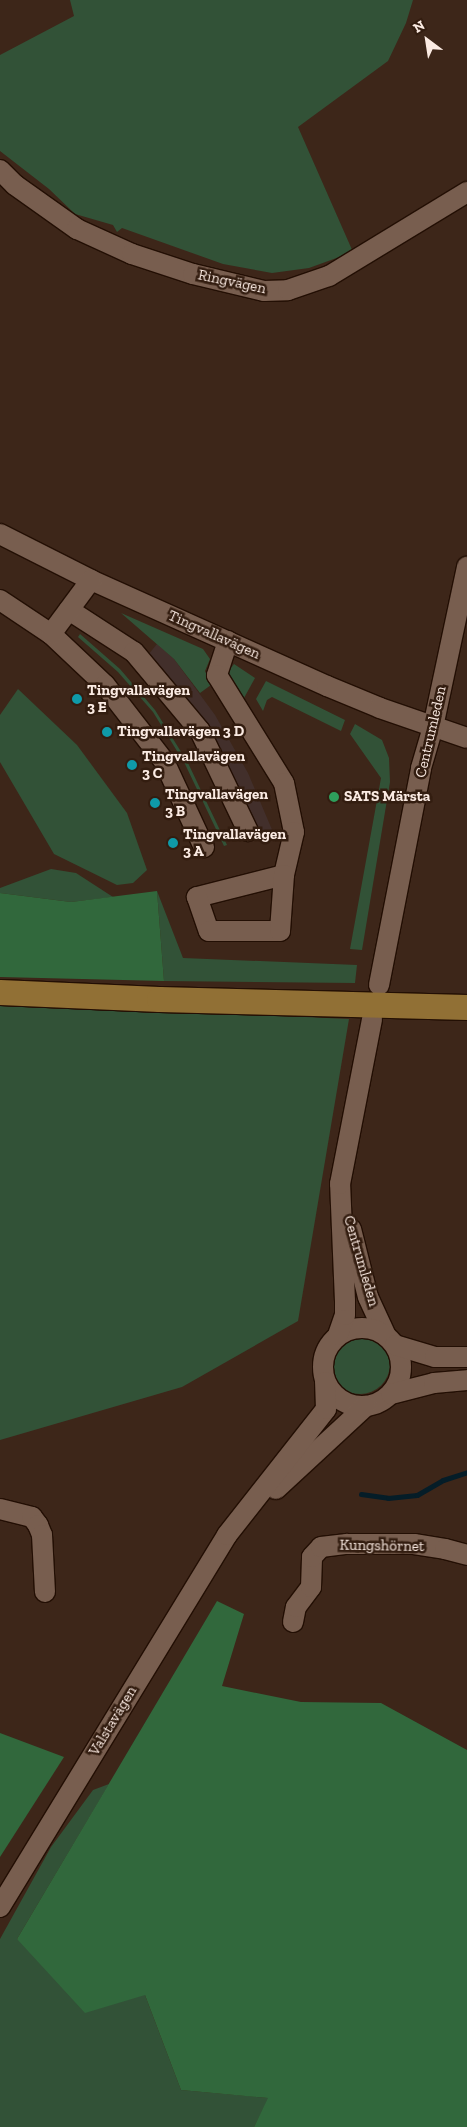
<!DOCTYPE html>
<meta charset="utf-8">
<style>
body{margin:0}
#map{position:relative;width:467px;height:2127px;overflow:hidden;background:#3d2619;font-family:"Zilla Slab",serif}
div>[style]{position:absolute}
.industrial>*{inset:0;background:#422f2b}
.green>*{inset:0;background:#325237}
.round{border-radius:50%}
.forest>*{inset:0;background:#31683c}
.stream>*{height:5px;margin:-2.5px;padding:0 2.5px;transform-origin:2.5px;border-radius:2.5px;background:#051d28}
.roads{filter:drop-shadow(1px 0 #230f04) drop-shadow(-1px 0 #230f04) drop-shadow(0 1px #230f04) drop-shadow(0 -1px #230f04)}
.minor>*{height:20px;margin:-10px;padding:0 10px;transform-origin:10px;border-radius:10px;background:#785e4f}
.minor>.ring{margin:-10px;padding:0;box-sizing:content-box;background:none;border:20px solid #785e4f;border-radius:50%}
.major>*{height:25px;margin:-12.5px;padding:0 12.5px;transform-origin:12.5px;border-radius:12.5px;background:#917035}
.dots>*{width:14px;height:14px;translate:-50% -50%;box-sizing:border-box;border:2px solid #331d10;border-radius:50%}
span{translate:-50% -50%;white-space:nowrap;text-align:center;line-height:1.15;-webkit-text-stroke:5px #331d10;paint-order:stroke}
.street-label{font-size:15px;color:#fbebe3}
.poi-label{font-size:15px;color:#fbebe3;font-weight:700}
.left{translate:0 -50%;text-align:left}
.north{position:absolute;left:402px;top:15px;width:50px;height:50px;-webkit-text-stroke:4px #331d10;paint-order:stroke;rotate:329deg;font-size:14px;font-weight:700;line-height:20px;text-align:center;color:#fbebe3}
.north::after{content:'';display:block;margin:auto;width:18px;height:22px;background:#fbebe3;clip-path:polygon(50% 0,100% 100%,50% 72%,0 100%)}
</style>
<div id="map">
<div class="industrial">
<i style="clip-path:polygon(157px 644px,174px 659px,215px 715px,248px 773px,273px 832px,259px 837px,234px 779px,203px 723px,163px 669px,148px 655px)"></i>
</div>
<div class="green">
<i style="clip-path:polygon(70px 0,413px 0,406px 23px,388px 61px,298px 127px,353px 252px,309px 268px,272px 273px,223px 264px,122px 228px,117px 232px,113px 225px,75px 214px,49px 189px,0 151px,0 55px,74px 16px)"></i>
<i style="clip-path:polygon(121px 613px,203px 649px,210px 659px,205px 671px,211px 685px,200px 693px,174px 659px)"></i>
<i style="clip-path:polygon(80px 634px,120px 669px,155px 710px,188px 763px,227px 845px,224px 846px,185px 764px,153px 712px,118px 672px,78px 637px)"></i>
<i style="clip-path:polygon(234px 664px,255px 678px,244px 698px,227px 673px)"></i>
<i style="clip-path:polygon(266px 681px,345px 720px,341px 731px,272px 697px,267px 700px,263px 711px,256px 699px)"></i>
<i style="clip-path:polygon(18px 689px,77px 745px,127px 813px,147px 870px,133px 883px,117px 885px,54px 854px,0 762px,0 715px)"></i>
<i style="clip-path:polygon(355px 724px,382px 740px,389px 758px,390px 782px,362px 950px,350px 949px,381px 778px,350px 734px)"></i>
<i style="clip-path:polygon(51px 869px,76px 873px,113px 897px,71px 902px,0 893px,0 888px)"></i>
<i style="clip-path:polygon(157px 891px,183px 958px,357px 965px,355px 983px,164px 981px)"></i>
<i style="clip-path:polygon(0 1003px,349px 1019px,298px 1321px,182px 1387px,0 1440px)"></i>
<i class="round" style="left:330px;top:1334px;width:60px;height:60px"></i>
<i style="clip-path:polygon(109px 1784px,17px 1939px,145px 1995px,181px 2090px,269px 2098px,254px 2127px,0 2127px,0 1939px,51px 1847px,93px 1790px)"></i>
</div>
<div class="forest">
<i style="clip-path:polygon(157px 891px,164px 981px,0 977px,0 893px,71px 902px)"></i>
<i style="clip-path:polygon(217px 1601px,244px 1614px,222px 1686px,301px 1702px,381px 1703px,467px 1750px,467px 2127px,254px 2127px,268px 2098px,181px 2090px,145px 1995px,85px 2013px,17px 1939px)"></i>
<i style="clip-path:polygon(0 1733px,64px 1757px,0 1857px)"></i>
</div>
<div class="stream">
<i style="left:361px;top:1494px;width:27px;rotate:8deg"></i>
<i style="left:388px;top:1498px;width:29px;rotate:-6deg"></i>
<i style="left:417px;top:1495px;width:30px;rotate:-30deg"></i>
<i style="left:443px;top:1480px;width:25px;rotate:-18deg"></i>
</div>
<div class="roads">
<div class="minor">
<i style="left:0;top:170px;width:21px;rotate:45deg"></i>
<i style="left:15px;top:185px;width:76px;rotate:35.4deg"></i>
<i style="left:77px;top:229px;width:60px;rotate:24.4deg"></i>
<i style="left:132px;top:254px;width:64px;rotate:18.2deg"></i>
<i style="left:193px;top:274px;width:73px;rotate:13.5deg"></i>
<i style="left:264px;top:291px;width:24px;rotate:-2deg"></i>
<i style="left:288px;top:290px;width:43px;rotate:-18.9deg"></i>
<i style="left:329px;top:276px;width:162px;rotate:-31.3deg"></i>
<i style="left:0;top:534px;width:102px;rotate:26.8deg"></i>
<i style="left:91px;top:580px;width:259px;rotate:24.2deg"></i>
<i style="left:327px;top:686px;width:57px;rotate:22.5deg"></i>
<i style="left:380px;top:708px;width:92px;rotate:19deg"></i>
<i style="left:0;top:600px;width:61px;rotate:33.7deg"></i>
<i style="left:51px;top:634px;width:74px;rotate:43.4deg"></i>
<i style="left:105px;top:685px;width:96px;rotate:52.2deg"></i>
<i style="left:164px;top:761px;width:95px;rotate:65.1deg"></i>
<i style="left:69px;top:610px;width:77px;rotate:32.9deg"></i>
<i style="left:134px;top:652px;width:103px;rotate:50.1deg"></i>
<i style="left:200px;top:731px;width:111px;rotate:64.4deg"></i>
<i style="left:51px;top:634px;width:67px;rotate:-53.5deg"></i>
<i style="left:228px;top:641px;width:36px;rotate:108deg"></i>
<i style="left:217px;top:675px;width:127px;rotate:58.2deg"></i>
<i style="left:284px;top:783px;width:50px;rotate:78.5deg"></i>
<i style="left:294px;top:832px;width:44px;rotate:103.1deg"></i>
<i style="left:284px;top:875px;width:90px;rotate:165.8deg"></i>
<i style="left:197px;top:897px;width:36px;rotate:71deg"></i>
<i style="left:209px;top:931px;width:71px"></i>
<i style="left:280px;top:931px;width:56px;rotate:-85.9deg"></i>
<i style="left:379px;top:985px;width:221px;rotate:-79deg"></i>
<i style="left:421px;top:768px;width:43px;rotate:-73.7deg"></i>
<i style="left:433px;top:727px;width:164px;rotate:-78deg"></i>
<i style="left:351px;top:1229px;width:70px;rotate:76deg"></i>
<i style="left:368px;top:1297px;width:43px;rotate:65.2deg"></i>
<i class="ring" style="left:323px;top:1328px;width:58px;height:58px"></i>
<i style="left:338px;top:1335px;width:21px;rotate:-71deg"></i>
<i style="left:345px;top:1315px;width:14px;rotate:-90deg"></i>
<i style="left:345px;top:1301px;width:117px;rotate:-92.4deg"></i>
<i style="left:340px;top:1184px;width:168px;rotate:-79deg"></i>
<i style="left:395px;top:1345px;width:42px;rotate:16.7deg"></i>
<i style="left:435px;top:1357px;width:32px"></i>
<i style="left:391px;top:1394px;width:44px;rotate:-14.3deg"></i>
<i style="left:434px;top:1383px;width:33px;rotate:-5deg"></i>
<i style="left:276px;top:1489px;width:122px;rotate:-42.7deg"></i>
<i style="left:0;top:1509px;width:33px;rotate:14deg"></i>
<i style="left:32px;top:1517px;width:10px;rotate:53deg"></i>
<i style="left:38px;top:1525px;width:11px;rotate:68deg"></i>
<i style="left:42px;top:1535px;width:57px;rotate:87deg"></i>
<i style="left:293px;top:1622px;width:15px;rotate:-79deg"></i>
<i style="left:296px;top:1607px;width:25px;rotate:-53deg"></i>
<i style="left:311px;top:1587px;width:30px;rotate:-88deg"></i>
<i style="left:312px;top:1557px;width:13px;rotate:-48deg"></i>
<i style="left:321px;top:1547px;width:26px;rotate:-7deg"></i>
<i style="left:347px;top:1544px;width:67px"></i>
<i style="left:414px;top:1544px;width:31px;rotate:9deg"></i>
<i style="left:445px;top:1549px;width:23px;rotate:15deg"></i>
<i style="left:0;top:1907px;width:436px;rotate:-58.6deg"></i>
<i style="left:227px;top:1535px;width:160px;rotate:-51.8deg"></i>
<i style="left:326px;top:1409px;width:27px;rotate:-92deg"></i>
</div>
<div class="major">
<i style="left:0;top:992px;width:159px;rotate:2.5deg"></i>
<i style="left:159px;top:999px;width:308px;rotate:1.5deg"></i>
</div>
</div>
<div class="dots">
<i style="left:77px;top:699px;background:#0f9aa8"></i>
<i style="left:107px;top:732px;background:#0f9aa8"></i>
<i style="left:132px;top:765px;background:#0f9aa8"></i>
<i style="left:334px;top:797px;background:#2e9e5b"></i>
<i style="left:155px;top:803px;background:#0f9aa8"></i>
<i style="left:173px;top:843px;background:#0f9aa8"></i>
</div>
<div class="street-label">
<span style="left:232px;top:282px;rotate:12deg">Ringvägen</span>
<span style="left:214px;top:635px;rotate:24deg">Tingvallavägen</span>
<span style="left:431px;top:732px;rotate:-77deg">Centrumleden</span>
<span style="left:361px;top:1261px;rotate:74deg">Centrumleden</span>
<span style="left:382px;top:1546px;rotate:1deg">Kungshörnet</span>
<span style="left:113px;top:1721px;rotate:-59deg">Valstavägen</span>
</div>
<div class="poi-label">
<span class="left" style="left:87px;top:699px">Tingvallavägen<br>3 E</span>
<span class="left" style="left:117px;top:732px">Tingvallavägen 3 D</span>
<span class="left" style="left:142px;top:765px">Tingvallavägen<br>3 C</span>
<span class="left" style="left:165px;top:803px">Tingvallavägen<br>3 B</span>
<span class="left" style="left:344px;top:797px">SATS Märsta</span>
<span class="left" style="left:183px;top:843px">Tingvallavägen<br>3 A</span>
</div>
<div class="north">N</div>
</div>
